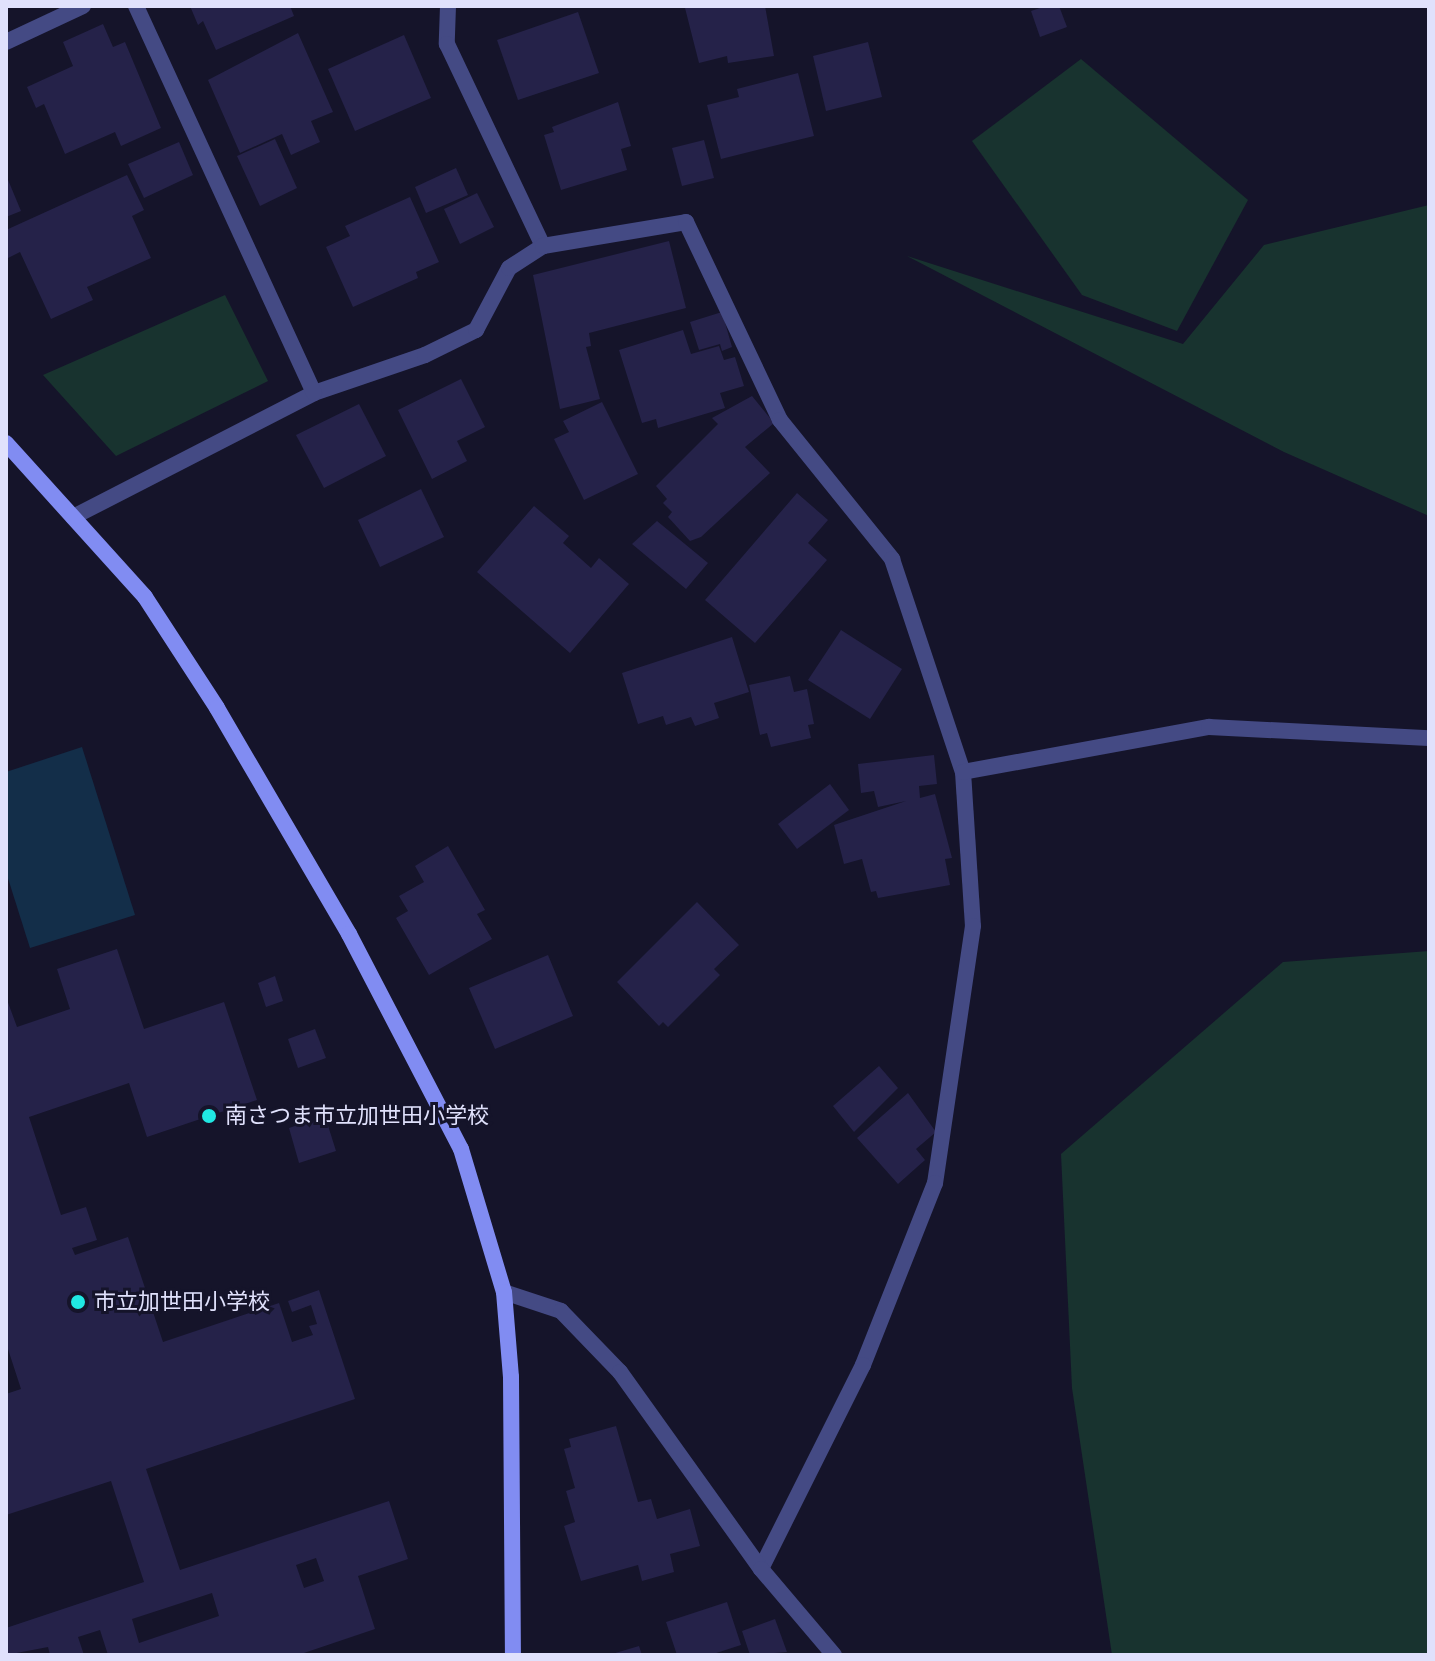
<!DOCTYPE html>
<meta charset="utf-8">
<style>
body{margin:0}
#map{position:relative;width:1435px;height:1661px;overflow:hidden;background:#15142a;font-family:"Fira Sans Condensed","Noto Sans JP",sans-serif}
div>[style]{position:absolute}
.green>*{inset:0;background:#18332f}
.water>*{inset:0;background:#132e49}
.building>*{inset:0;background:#252249}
.street>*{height:16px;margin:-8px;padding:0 8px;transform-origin:8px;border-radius:8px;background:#444a84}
.secondary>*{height:16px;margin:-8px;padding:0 8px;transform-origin:8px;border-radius:8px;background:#818cf2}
.dots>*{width:22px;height:22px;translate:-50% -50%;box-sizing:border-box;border:4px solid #15142a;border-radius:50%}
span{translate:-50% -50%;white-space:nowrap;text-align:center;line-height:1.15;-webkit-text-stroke:6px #15142a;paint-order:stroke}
.poi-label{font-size:22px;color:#e0e1fc}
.left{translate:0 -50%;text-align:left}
.frame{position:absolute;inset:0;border:8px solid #e0e1fc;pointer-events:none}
</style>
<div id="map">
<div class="green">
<i style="clip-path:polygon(1081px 59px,1248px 200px,1177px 331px,1082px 295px,972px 141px)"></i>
<i style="clip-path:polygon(1429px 205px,1429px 516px,1284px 452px,907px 256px,1183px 344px,1264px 245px)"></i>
<i style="clip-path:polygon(225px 295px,268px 381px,116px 456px,43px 375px)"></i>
<i style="clip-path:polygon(1429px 951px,1429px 1655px,1112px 1655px,1072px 1388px,1061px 1154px,1283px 962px)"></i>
</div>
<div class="water">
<i style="clip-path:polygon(82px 747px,135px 915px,30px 948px,6px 872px,6px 772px)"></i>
</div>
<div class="building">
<i style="clip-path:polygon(190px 6px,290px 6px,294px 16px,216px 50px,203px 21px,198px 25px)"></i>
<i style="clip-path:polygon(765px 6px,774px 56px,728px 63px,727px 56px,699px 63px,685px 8px)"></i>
<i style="clip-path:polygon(1046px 6px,1059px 6px,1067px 27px,1040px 37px,1031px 11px)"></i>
<i style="clip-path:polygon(578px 12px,599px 73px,518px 100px,497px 40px)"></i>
<i style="clip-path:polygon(103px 24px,113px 47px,125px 42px,161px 128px,121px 146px,115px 132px,65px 154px,44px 104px,36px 108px,27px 87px,73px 66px,63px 42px)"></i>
<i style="clip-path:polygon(298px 33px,333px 112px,311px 121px,320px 142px,291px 155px,282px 134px,240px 153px,208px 80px)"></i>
<i style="clip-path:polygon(404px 35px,431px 98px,355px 131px,328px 69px)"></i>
<i style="clip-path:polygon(868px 42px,882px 97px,826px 111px,813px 56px)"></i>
<i style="clip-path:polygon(798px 73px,814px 136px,721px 159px,707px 105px,739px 97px,737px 89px)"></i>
<i style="clip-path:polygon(618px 102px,631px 146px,621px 149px,627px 170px,561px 190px,544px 135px,554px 132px,552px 127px)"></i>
<i style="clip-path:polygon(275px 139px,297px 188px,260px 206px,237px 156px)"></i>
<i style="clip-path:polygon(704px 140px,714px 178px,682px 186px,672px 148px)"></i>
<i style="clip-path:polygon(179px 142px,193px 175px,144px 198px,128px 164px)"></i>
<i style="clip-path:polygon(456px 168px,468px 195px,426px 213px,415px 187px)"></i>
<i style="clip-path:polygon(6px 175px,21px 211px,6px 217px)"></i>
<i style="clip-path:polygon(127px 175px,144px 210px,132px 216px,151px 258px,87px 287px,93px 300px,51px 319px,20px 252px,6px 259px,6px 230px)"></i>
<i style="clip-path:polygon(477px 193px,494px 227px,460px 244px,444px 209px)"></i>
<i style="clip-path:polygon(410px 197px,439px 262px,416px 272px,418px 278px,353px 307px,326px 247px,350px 236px,345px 226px)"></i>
<i style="clip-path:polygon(669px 241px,686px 308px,589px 333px,591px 346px,586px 347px,600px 399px,560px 409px,533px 275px)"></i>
<i style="clip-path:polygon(722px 312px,732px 347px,722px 351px,720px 344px,699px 350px,690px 322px)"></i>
<i style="clip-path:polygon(683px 330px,691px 354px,719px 346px,724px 360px,735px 357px,744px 386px,720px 393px,725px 408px,658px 428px,656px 419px,642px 423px,619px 350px)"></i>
<i style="clip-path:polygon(461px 379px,485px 427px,457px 441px,467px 461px,432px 479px,398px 410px)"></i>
<i style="clip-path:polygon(752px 396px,774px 423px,745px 447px,770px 473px,701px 537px,690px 541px,668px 517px,672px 512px,663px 503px,667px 499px,656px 486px,718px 424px,712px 418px)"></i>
<i style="clip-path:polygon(602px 402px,638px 474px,584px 500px,554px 439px,569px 432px,563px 421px)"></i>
<i style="clip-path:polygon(359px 404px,386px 456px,324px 488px,296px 435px)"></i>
<i style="clip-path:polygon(421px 489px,444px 537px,380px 567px,358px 520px)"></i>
<i style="clip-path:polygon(797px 493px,828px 520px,808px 543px,827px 560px,755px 643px,705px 600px)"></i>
<i style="clip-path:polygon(534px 506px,569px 536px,563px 543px,591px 568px,599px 558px,629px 584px,570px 653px,477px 572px)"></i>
<i style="clip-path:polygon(657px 521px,708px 563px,686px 589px,632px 544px)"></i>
<i style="clip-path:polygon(841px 630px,902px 669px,870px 719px,808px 680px)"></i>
<i style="clip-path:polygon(732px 637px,749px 692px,714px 703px,719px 718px,695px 726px,691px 717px,666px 725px,663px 716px,638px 724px,622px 673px)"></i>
<i style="clip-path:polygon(790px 676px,794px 692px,807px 689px,814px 724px,808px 725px,811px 738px,771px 747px,767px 733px,760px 735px,749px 685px)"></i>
<i style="clip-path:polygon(934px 755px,937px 784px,919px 786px,920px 798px,935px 794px,952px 858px,945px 859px,950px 885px,878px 898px,876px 891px,871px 892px,862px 859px,844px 864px,834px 825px,906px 801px,878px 807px,874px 791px,861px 793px,858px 764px)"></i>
<i style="clip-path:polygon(830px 784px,849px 810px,797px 849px,778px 824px)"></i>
<i style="clip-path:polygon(448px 846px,485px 910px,477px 914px,492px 939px,429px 975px,396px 918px,408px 911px,399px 896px,424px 882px,415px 866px)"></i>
<i style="clip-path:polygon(697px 902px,739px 945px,714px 969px,720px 975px,668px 1027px,663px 1022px,659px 1026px,617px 982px)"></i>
<i style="clip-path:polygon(evenodd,117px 949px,144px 1029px,224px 1002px,257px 1100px,147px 1137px,129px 1083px,29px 1117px,61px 1215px,86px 1207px,97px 1240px,72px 1248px,75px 1255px,128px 1237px,163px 1342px,279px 1303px,292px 1342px,313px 1335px,309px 1326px,317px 1324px,311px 1305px,292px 1312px,288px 1301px,319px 1290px,355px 1399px,146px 1469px,180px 1570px,389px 1501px,408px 1559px,358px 1576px,375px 1629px,298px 1655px,108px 1655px,100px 1630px,78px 1637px,84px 1655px,50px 1655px,48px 1647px,6px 1655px,6px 1628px,144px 1582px,111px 1481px,6px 1515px,6px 1394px,21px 1389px,6px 1343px,6px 997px,17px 1027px,70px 1009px,57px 969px,117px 949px,316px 1558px,324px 1581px,304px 1588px,296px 1565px,316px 1558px,117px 949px,212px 1593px,219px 1616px,139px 1643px,132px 1619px,212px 1593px)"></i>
<i style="clip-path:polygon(548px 955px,573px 1016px,495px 1049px,469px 988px)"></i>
<i style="clip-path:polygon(275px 976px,283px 1001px,266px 1007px,258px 983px)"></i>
<i style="clip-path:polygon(315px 1029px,326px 1058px,298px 1068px,288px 1039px)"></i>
<i style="clip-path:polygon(879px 1066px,898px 1088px,854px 1132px,833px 1106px)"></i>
<i style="clip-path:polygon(908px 1093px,936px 1132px,916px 1149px,925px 1160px,898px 1184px,857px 1138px)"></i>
<i style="clip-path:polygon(325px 1116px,336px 1151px,299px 1163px,289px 1128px)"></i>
<i style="clip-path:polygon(616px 1426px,638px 1502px,651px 1499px,657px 1519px,690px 1509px,700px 1546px,670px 1554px,674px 1572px,642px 1581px,638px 1565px,581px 1581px,564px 1526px,575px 1522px,566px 1491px,575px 1488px,564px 1449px,571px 1447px,569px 1439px)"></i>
<i style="clip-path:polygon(727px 1602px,741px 1645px,710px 1655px,677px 1655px,666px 1622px)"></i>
<i style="clip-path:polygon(775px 1619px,787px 1652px,750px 1655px,742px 1631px)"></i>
<i style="clip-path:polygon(639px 1646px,642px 1655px,612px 1655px,612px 1654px)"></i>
</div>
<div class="street">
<i style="left:448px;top:6px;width:38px;rotate:92deg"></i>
<i style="left:447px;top:44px;width:224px;rotate:64.6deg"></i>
<i style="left:6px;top:42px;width:85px;rotate:-25.1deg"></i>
<i style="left:314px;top:393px;width:117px;rotate:-18.9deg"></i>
<i style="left:425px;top:355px;width:57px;rotate:-26.1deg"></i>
<i style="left:476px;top:330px;width:70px;rotate:-62deg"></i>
<i style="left:509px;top:268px;width:40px;rotate:-32.9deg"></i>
<i style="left:543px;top:246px;width:145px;rotate:-9.5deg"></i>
<i style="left:686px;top:222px;width:219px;rotate:64.6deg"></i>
<i style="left:780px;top:420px;width:179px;rotate:51.1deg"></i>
<i style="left:892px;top:559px;width:225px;rotate:71.6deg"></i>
<i style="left:963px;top:772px;width:154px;rotate:86.3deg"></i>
<i style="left:973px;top:926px;width:260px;rotate:98.4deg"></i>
<i style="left:935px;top:1183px;width:196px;rotate:111.6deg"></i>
<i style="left:863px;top:1365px;width:228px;rotate:116.6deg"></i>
<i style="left:73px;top:517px;width:271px;rotate:-27.2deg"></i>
<i style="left:314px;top:393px;width:426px;rotate:-114.7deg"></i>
<i style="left:963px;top:772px;width:250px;rotate:-10.4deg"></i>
<i style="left:1209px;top:727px;width:220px;rotate:2.9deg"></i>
<i style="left:504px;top:1292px;width:60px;rotate:18.4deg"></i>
<i style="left:561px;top:1311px;width:85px;rotate:46deg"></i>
<i style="left:620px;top:1372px;width:242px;rotate:54.4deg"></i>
<i style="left:761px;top:1569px;width:113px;rotate:49.7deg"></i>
</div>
<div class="secondary">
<i style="left:6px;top:443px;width:207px;rotate:47.9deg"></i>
<i style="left:145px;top:597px;width:132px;rotate:57deg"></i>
<i style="left:217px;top:708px;width:262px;rotate:59.7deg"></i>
<i style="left:349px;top:934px;width:242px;rotate:62.5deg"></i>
<i style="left:461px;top:1149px;width:149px;rotate:73.3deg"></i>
<i style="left:504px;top:1292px;width:85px;rotate:85.3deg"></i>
<i style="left:511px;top:1377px;width:278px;rotate:89.6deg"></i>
</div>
<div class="dots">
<i style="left:209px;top:1116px;background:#20e8e3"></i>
<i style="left:78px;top:1302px;background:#20e8e3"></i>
</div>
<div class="poi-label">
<span class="left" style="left:225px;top:1116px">南さつま市立加世田小学校</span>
<span class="left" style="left:94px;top:1302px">市立加世田小学校</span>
</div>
<div class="frame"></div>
</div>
